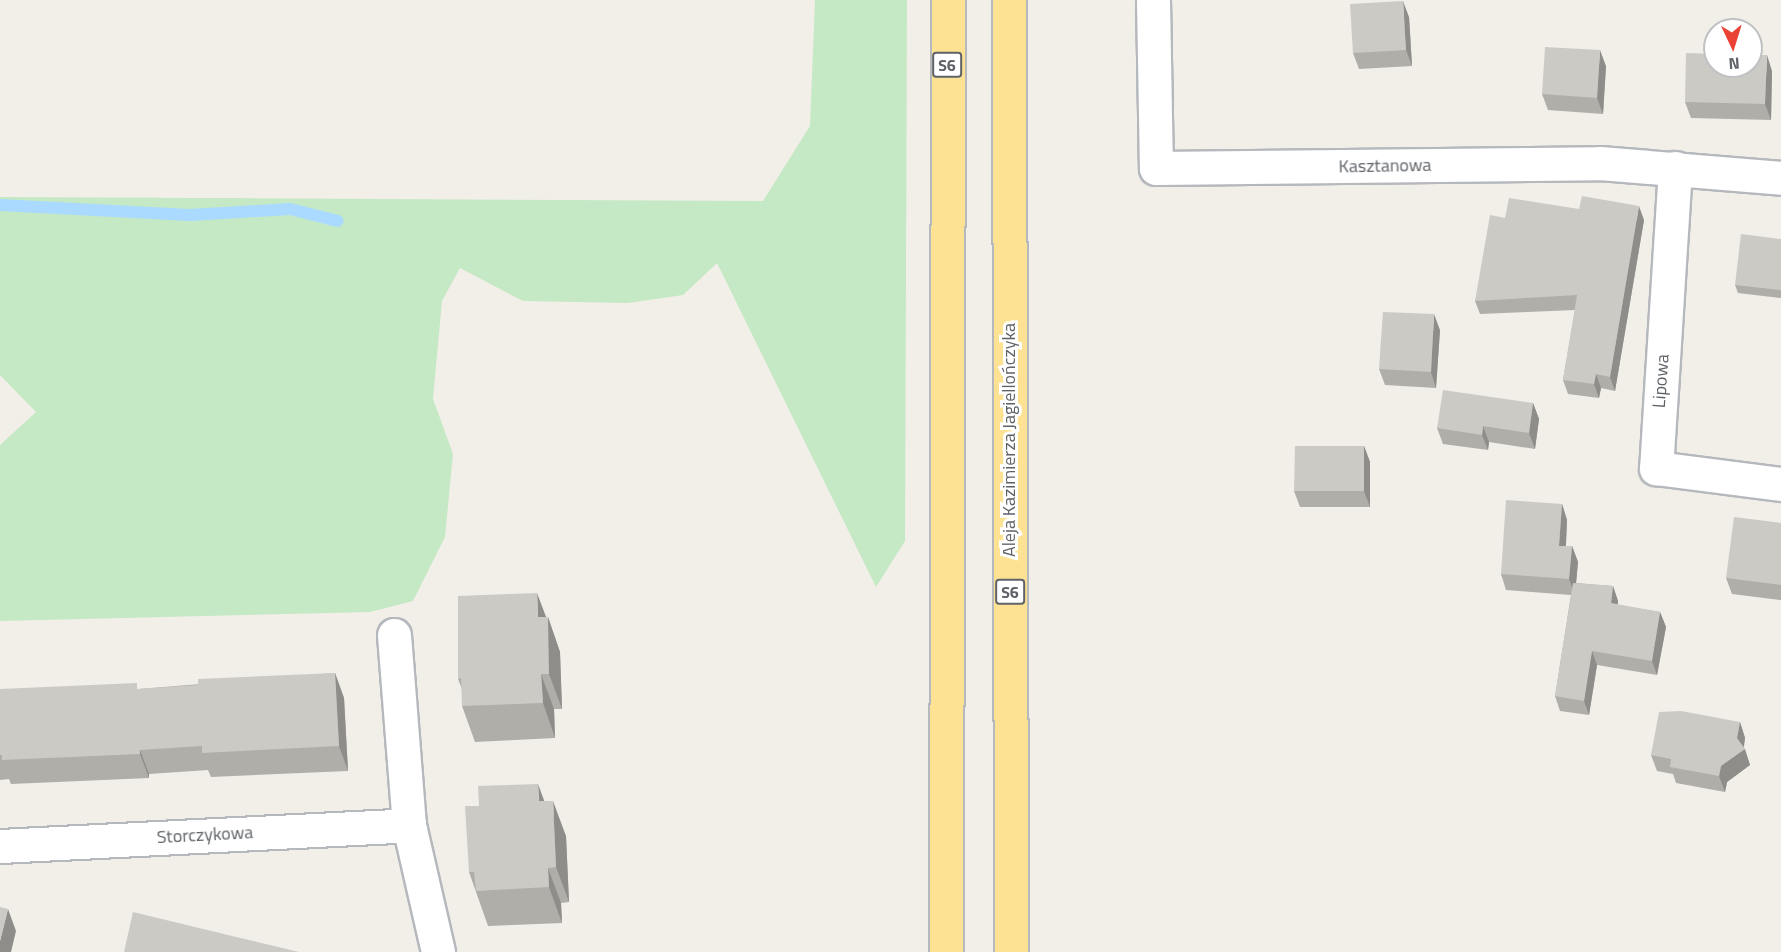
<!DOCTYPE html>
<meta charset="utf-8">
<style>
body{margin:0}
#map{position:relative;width:1781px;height:952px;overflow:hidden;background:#f1efe8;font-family:"Titillium Web",sans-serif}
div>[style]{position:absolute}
.green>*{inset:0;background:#c5e8c5}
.stream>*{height:12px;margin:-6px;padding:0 6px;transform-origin:6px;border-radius:6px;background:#aadaff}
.roads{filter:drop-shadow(2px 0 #b5b8bc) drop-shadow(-2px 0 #b5b8bc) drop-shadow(0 2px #b5b8bc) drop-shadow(0 -2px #b5b8bc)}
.minor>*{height:33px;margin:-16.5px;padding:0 16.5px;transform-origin:16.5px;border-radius:16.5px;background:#fff}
.motorway>*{height:33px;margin:-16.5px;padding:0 16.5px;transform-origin:16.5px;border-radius:16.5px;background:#fde293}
.wall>*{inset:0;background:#afaea9}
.shaded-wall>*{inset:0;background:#8f8d8a}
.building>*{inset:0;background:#cccac5}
span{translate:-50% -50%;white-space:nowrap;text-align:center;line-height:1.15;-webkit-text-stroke:6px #fff;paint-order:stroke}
.shield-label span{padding:2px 4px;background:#fff;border:2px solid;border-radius:4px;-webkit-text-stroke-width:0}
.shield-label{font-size:16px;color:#5f6368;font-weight:700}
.street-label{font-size:18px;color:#5f6368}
.north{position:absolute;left:1703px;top:18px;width:60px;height:60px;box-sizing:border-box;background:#fff;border:2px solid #bfc1c3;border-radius:50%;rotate:176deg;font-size:16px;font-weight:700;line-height:24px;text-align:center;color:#5f6368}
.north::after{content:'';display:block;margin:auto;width:21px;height:27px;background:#ea4335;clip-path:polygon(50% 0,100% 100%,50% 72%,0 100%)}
</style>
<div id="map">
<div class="green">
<i style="clip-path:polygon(815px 0,907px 0,905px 541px,876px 587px,717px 263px,683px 295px,628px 303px,523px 301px,460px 268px,442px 301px,433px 399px,453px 454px,445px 537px,413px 601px,370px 612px,0 621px,0 445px,36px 412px,0 375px,0 197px,763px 201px,810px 126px)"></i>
</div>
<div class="stream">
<i style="left:0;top:205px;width:190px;rotate:3deg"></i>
<i style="left:190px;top:215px;width:100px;rotate:-3.4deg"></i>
<i style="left:290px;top:209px;width:49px;rotate:14deg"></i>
</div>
<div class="roads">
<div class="minor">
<i style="left:1153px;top:0;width:168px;rotate:89deg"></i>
<i style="left:1156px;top:168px;width:444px;rotate:-0.6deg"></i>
<i style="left:1600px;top:163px;width:182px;rotate:4.7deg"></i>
<i style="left:1675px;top:168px;width:301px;rotate:93.6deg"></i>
<i style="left:1656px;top:468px;width:126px;rotate:7.3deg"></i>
<i style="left:394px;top:635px;width:191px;rotate:85.5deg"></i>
<i style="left:409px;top:825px;width:130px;rotate:77.1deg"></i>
<i style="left:0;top:846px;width:410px;rotate:-2.9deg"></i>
</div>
<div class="motorway">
<i style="left:1009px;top:0;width:952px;rotate:89.88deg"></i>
<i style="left:946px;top:952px;width:952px;rotate:-89.88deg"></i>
</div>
</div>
<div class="wall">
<i style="clip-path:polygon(1409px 17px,1412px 66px,1359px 69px,1353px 53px)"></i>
<i style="clip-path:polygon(1606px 66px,1603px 114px,1548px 110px,1542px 94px)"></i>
<i style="clip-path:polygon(1772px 71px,1771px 120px,1691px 118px,1685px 102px)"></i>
<i style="clip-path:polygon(1505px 218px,1644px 220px,1615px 391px,1601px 388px,1599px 398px,1568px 394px,1563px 380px,1575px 310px,1480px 314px,1475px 301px)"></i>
<i style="clip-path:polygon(1781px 239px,1781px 298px,1738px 293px,1735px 285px)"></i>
<i style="clip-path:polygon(1440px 330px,1436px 388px,1385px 385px,1379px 369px)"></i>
<i style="clip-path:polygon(1533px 403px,1539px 419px,1535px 449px,1489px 442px,1488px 450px,1443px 444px,1437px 428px)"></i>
<i style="clip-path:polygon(1364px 446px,1370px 462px,1370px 507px,1300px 507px,1294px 491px)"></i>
<i style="clip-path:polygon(1562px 504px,1567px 520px,1566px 546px,1572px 546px,1578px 562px,1576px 583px,1613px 586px,1618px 601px,1618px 605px,1660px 612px,1666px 627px,1657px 675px,1597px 665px,1589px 715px,1560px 711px,1555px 696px,1571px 595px,1506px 590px,1501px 574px)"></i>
<i style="clip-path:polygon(1781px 523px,1781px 600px,1732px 594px,1726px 578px)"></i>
<i style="clip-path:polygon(546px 617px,548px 617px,560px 652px,562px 709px,554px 709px,555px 738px,475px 742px,462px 706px,462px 689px,458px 679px)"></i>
<i style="clip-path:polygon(335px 673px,344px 698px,348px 771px,211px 777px,208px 770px,149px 774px,149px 778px,11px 784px,9px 779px,0 780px,0 689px,139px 689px)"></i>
<i style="clip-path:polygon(1740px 722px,1745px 738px,1744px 748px,1750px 765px,1727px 782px,1725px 792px,1676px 783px,1673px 774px,1657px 771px,1651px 755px)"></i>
<i style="clip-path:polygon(545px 801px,566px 836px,569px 902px,561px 903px,562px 923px,488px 926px,469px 872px,479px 806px)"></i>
</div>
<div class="shaded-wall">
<i style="clip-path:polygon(1403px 1px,1409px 17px,1412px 66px,1406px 50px)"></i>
<i style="clip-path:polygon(1600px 50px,1606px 66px,1603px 114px,1597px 98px)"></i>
<i style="clip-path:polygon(1767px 55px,1772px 71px,1771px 120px,1765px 104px)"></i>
<i style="clip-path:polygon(1639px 206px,1644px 220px,1615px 391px,1610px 377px)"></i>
<i style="clip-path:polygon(1434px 314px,1440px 330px,1436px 388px,1431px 372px)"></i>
<i style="clip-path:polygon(1596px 374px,1601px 388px,1599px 398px,1594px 384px)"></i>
<i style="clip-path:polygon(1533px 403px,1539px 419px,1535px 449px,1529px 433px)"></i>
<i style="clip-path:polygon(1483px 426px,1489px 442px,1488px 450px,1482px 435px)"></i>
<i style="clip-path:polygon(1364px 446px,1370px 462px,1370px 507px,1364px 491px)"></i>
<i style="clip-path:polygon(1562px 504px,1567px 520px,1565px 562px,1559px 546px)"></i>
<i style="clip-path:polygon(1572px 546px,1578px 562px,1575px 595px,1569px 579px)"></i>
<i style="clip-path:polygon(1613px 586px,1618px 601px,1616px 618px,1611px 603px)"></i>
<i style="clip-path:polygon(537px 593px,548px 622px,548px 617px,560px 652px,562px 709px,549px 674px,538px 617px)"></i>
<i style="clip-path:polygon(1660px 612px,1666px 627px,1657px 675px,1652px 661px)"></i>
<i style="clip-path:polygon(1592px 651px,1597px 665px,1589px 715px,1584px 701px)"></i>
<i style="clip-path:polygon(335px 673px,344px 698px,348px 771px,339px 746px)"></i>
<i style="clip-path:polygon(541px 674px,554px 709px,555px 738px,543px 703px)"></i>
<i style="clip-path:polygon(1740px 722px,1745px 738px,1743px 750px,1745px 749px,1750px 765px,1727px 782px,1725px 792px,1719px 776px,1721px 766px,1737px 738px)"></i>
<i style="clip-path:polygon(140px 750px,149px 774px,149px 778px,140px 754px)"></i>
<i style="clip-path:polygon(538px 784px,551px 819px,539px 801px)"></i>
<i style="clip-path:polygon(553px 801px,566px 836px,569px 902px,556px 867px)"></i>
<i style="clip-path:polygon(548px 868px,561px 903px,562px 923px,549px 887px)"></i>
<i style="clip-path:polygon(8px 909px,16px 931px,11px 952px,0 952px,0 941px)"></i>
</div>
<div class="building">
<i style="clip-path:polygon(1403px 1px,1406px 50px,1353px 53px,1350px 4px)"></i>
<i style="clip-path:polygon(1545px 47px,1600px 50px,1597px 98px,1542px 94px)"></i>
<i style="clip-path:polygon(1686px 53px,1715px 54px,1715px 66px,1751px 66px,1751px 55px,1767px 55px,1765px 104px,1685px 102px)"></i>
<i style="clip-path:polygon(1582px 196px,1639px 206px,1610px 377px,1596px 374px,1594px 384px,1563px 380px,1577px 295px,1475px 301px,1490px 215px,1505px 218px,1509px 198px,1579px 209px)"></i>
<i style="clip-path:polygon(1741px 234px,1781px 239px,1781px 290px,1735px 285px)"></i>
<i style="clip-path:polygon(1383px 312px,1434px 314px,1431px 372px,1379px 369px)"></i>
<i style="clip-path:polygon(1443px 390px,1533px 403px,1529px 433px,1483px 426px,1482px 435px,1437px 428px)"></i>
<i style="clip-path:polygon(1295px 446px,1364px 446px,1364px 491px,1294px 491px)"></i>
<i style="clip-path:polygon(1506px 500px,1562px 504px,1559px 546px,1572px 546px,1569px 579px,1501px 574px)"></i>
<i style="clip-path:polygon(1734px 517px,1781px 523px,1781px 585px,1726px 578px)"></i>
<i style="clip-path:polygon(1573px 583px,1613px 586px,1611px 603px,1660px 612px,1652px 661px,1592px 651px,1584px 701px,1555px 696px)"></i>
<i style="clip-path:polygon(537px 593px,538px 617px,548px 617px,549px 674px,541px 674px,543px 703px,462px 706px,461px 678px,458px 679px,458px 596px)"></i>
<i style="clip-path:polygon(335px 673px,339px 746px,202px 753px,202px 746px,140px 750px,140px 754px,2px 760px,2px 755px,0 755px,0 689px,137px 683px,137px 689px,198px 685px,198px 679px)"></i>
<i style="clip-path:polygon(1681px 711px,1740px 722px,1737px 738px,1745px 749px,1721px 766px,1719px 776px,1670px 767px,1671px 759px,1651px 755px,1659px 712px)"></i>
<i style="clip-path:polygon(538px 784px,539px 801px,553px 801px,556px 867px,548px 868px,549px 887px,476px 891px,474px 872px,469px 872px,465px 806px,479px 806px,478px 786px)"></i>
<i style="clip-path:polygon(0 907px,8px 909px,0 941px)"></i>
<i style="clip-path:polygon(133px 912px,299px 952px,124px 952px)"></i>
</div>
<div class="shield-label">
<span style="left:947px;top:65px">S6</span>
<span style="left:1010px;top:592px">S6</span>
</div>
<div class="street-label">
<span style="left:1385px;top:166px;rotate:-1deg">Kasztanowa</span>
<span style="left:1661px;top:381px;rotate:-86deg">Lipowa</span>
<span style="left:1009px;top:440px;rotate:-90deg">Aleja Kazimierza Jagiellończyka</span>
<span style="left:205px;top:835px;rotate:-3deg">Storczykowa</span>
</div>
<div class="north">N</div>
</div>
